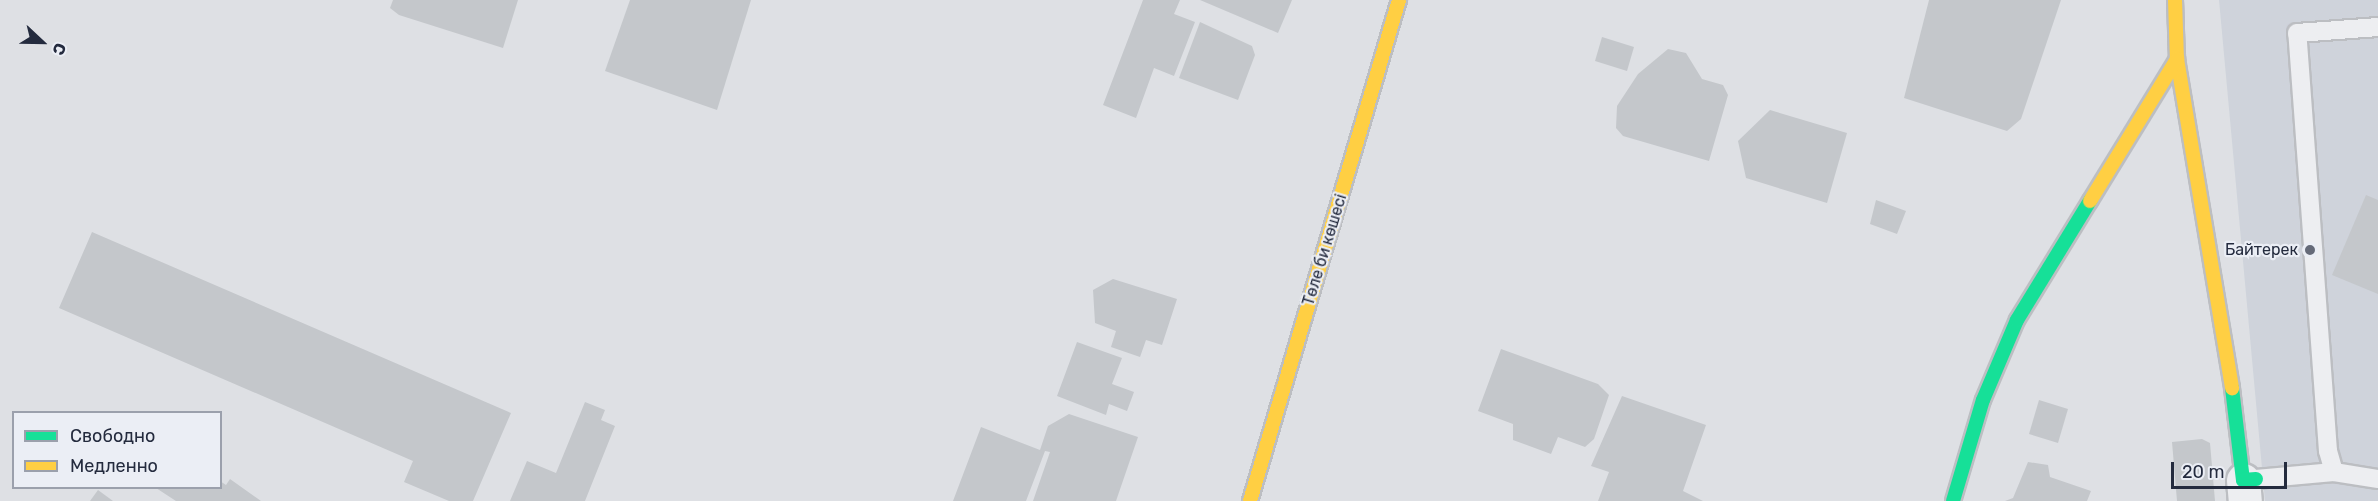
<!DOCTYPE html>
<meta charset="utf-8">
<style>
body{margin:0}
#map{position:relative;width:2378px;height:501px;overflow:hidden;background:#dee0e4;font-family:Rubik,sans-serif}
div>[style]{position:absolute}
.built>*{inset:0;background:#cfd3db}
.building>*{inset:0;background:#c4c7cb}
.roads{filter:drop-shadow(2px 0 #bcbec2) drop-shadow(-2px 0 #bcbec2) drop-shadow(0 2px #bcbec2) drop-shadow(0 -2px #bcbec2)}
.lane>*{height:18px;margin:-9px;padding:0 9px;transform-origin:9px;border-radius:9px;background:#edeef1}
.street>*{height:33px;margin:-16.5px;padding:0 16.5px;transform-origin:16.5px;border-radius:16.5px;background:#edeef1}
.fast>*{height:14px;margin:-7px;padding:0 7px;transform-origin:7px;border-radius:7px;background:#16e098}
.slow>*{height:14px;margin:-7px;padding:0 7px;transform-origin:7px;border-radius:7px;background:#ffcf43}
.dots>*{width:16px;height:16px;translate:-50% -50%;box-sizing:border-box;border:3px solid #ebeef5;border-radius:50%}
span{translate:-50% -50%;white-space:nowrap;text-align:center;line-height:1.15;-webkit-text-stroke:4.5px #ebeef5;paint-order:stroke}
.street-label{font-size:16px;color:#242b3e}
.poi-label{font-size:16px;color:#242b3e}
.right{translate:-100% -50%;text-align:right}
.legend{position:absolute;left:12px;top:411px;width:210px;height:78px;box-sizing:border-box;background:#ebeef5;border:2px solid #9ba0ac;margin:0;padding:8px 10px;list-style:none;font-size:18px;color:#242b3e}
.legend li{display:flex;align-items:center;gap:12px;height:30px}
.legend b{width:30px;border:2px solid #9ba0ac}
.north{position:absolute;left:12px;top:12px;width:60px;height:60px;-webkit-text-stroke:4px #ebeef5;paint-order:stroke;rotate:112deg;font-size:16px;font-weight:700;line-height:24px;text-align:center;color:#242b3e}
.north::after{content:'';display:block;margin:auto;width:21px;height:27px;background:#242b3e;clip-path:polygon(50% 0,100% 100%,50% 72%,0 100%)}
.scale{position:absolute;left:2171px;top:462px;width:116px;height:27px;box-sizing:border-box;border:3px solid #242b3e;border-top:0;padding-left:8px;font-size:18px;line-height:21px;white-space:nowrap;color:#242b3e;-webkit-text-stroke:4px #ebeef5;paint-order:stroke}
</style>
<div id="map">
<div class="built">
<i style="clip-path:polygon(2219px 0,2378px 0,2378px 501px,2265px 501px)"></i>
</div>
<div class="building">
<i style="clip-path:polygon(393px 0,518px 0,503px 48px,399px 15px,390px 8px)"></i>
<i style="clip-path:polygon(630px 0,751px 0,717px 110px,605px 71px)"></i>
<i style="clip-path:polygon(1143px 0,1180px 0,1174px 14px,1195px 22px,1174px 76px,1154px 68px,1136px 118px,1103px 105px)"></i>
<i style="clip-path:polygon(1200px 0,1292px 0,1278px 33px)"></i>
<i style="clip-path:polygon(1929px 0,2061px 0,2021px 119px,2007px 131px,1904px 98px)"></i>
<i style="clip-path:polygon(1200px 22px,1252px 46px,1255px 55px,1238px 100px,1179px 78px)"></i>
<i style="clip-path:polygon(1602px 37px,1634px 47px,1627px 71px,1595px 61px)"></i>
<i style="clip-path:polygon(1668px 49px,1686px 53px,1702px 79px,1723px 85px,1728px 95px,1709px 161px,1623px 136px,1616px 128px,1617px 106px,1638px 74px)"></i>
<i style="clip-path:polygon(1770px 110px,1847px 133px,1827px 203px,1746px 178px,1738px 141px)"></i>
<i style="clip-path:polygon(2366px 195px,2378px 200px,2378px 294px,2332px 275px)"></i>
<i style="clip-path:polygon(1876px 200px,1906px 211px,1897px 234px,1870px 224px)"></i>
<i style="clip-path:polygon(92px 232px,511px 413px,473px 501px,449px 501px,404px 482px,413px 461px,59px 308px)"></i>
<i style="clip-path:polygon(1113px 279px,1177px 299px,1162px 345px,1146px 340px,1140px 357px,1111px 347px,1116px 331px,1095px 323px,1093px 290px)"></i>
<i style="clip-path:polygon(1077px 342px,1122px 358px,1112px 384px,1134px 392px,1127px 411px,1109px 404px,1106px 415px,1057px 396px)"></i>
<i style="clip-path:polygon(1501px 349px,1598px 384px,1609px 395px,1594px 439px,1585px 447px,1558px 437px,1551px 454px,1513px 440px,1513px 424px,1478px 411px)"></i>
<i style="clip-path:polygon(1622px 396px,1706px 425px,1683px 491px,1703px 501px,1598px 501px,1609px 472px,1591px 466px)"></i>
<i style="clip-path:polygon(2039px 400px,2068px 409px,2058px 443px,2029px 434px)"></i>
<i style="clip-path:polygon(585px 402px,605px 410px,601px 420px,615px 426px,585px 501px,510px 501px,527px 461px,556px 473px)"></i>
<i style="clip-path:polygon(1069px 414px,1138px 437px,1116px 501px,1033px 501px,1050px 452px,1045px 451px,1026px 501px,953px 501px,981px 427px,1040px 450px,1048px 426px)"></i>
<i style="clip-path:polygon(2202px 439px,2210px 443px,2215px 501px,2177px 501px,2172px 442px)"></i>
<i style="clip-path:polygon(2028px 462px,2048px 465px,2050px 477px,2091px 491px,2087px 501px,2005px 501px,2013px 498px)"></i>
<i style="clip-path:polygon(230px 479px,261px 501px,176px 501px,156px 488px,220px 488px,220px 481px,226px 485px)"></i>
<i style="clip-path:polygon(98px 490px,113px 501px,90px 501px)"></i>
</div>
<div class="roads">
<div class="lane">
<i style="left:2334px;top:472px;width:22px;rotate:-106deg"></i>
<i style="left:2328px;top:451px;width:419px;rotate:-94.2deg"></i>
<i style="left:2297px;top:33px;width:81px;rotate:-4.2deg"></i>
<i style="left:2256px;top:479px;width:78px;rotate:-5.1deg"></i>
<i style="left:2334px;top:472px;width:45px;rotate:9deg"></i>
</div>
<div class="street">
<i style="left:2243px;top:480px;width:21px;rotate:85deg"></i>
</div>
<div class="fast">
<i style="left:2232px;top:388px;width:93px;rotate:83.2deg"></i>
<i style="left:2243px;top:480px;width:13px;rotate:-4deg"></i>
<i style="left:1953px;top:501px;width:105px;rotate:-73.5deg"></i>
<i style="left:1983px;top:400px;width:87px;rotate:-67deg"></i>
<i style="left:2017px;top:320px;width:140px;rotate:-58.5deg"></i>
</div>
<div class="slow">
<i style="left:2175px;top:0;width:59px;rotate:88.1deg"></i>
<i style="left:2177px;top:59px;width:334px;rotate:80.5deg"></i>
<i style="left:2090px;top:201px;width:167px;rotate:-58.5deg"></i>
<i style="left:1250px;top:501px;width:523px;rotate:-73.44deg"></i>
</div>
</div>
<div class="dots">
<i style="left:2310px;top:250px;background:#656a78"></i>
</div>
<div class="street-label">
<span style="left:1325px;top:250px;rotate:-73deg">Төле би көшесі</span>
</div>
<div class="poi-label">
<span class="right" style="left:2298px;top:250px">Байтерек</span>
</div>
<ul class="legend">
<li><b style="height:8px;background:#16e098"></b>Свободно</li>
<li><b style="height:8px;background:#ffcf43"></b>Медленно</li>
</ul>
<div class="north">С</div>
<div class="scale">20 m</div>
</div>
